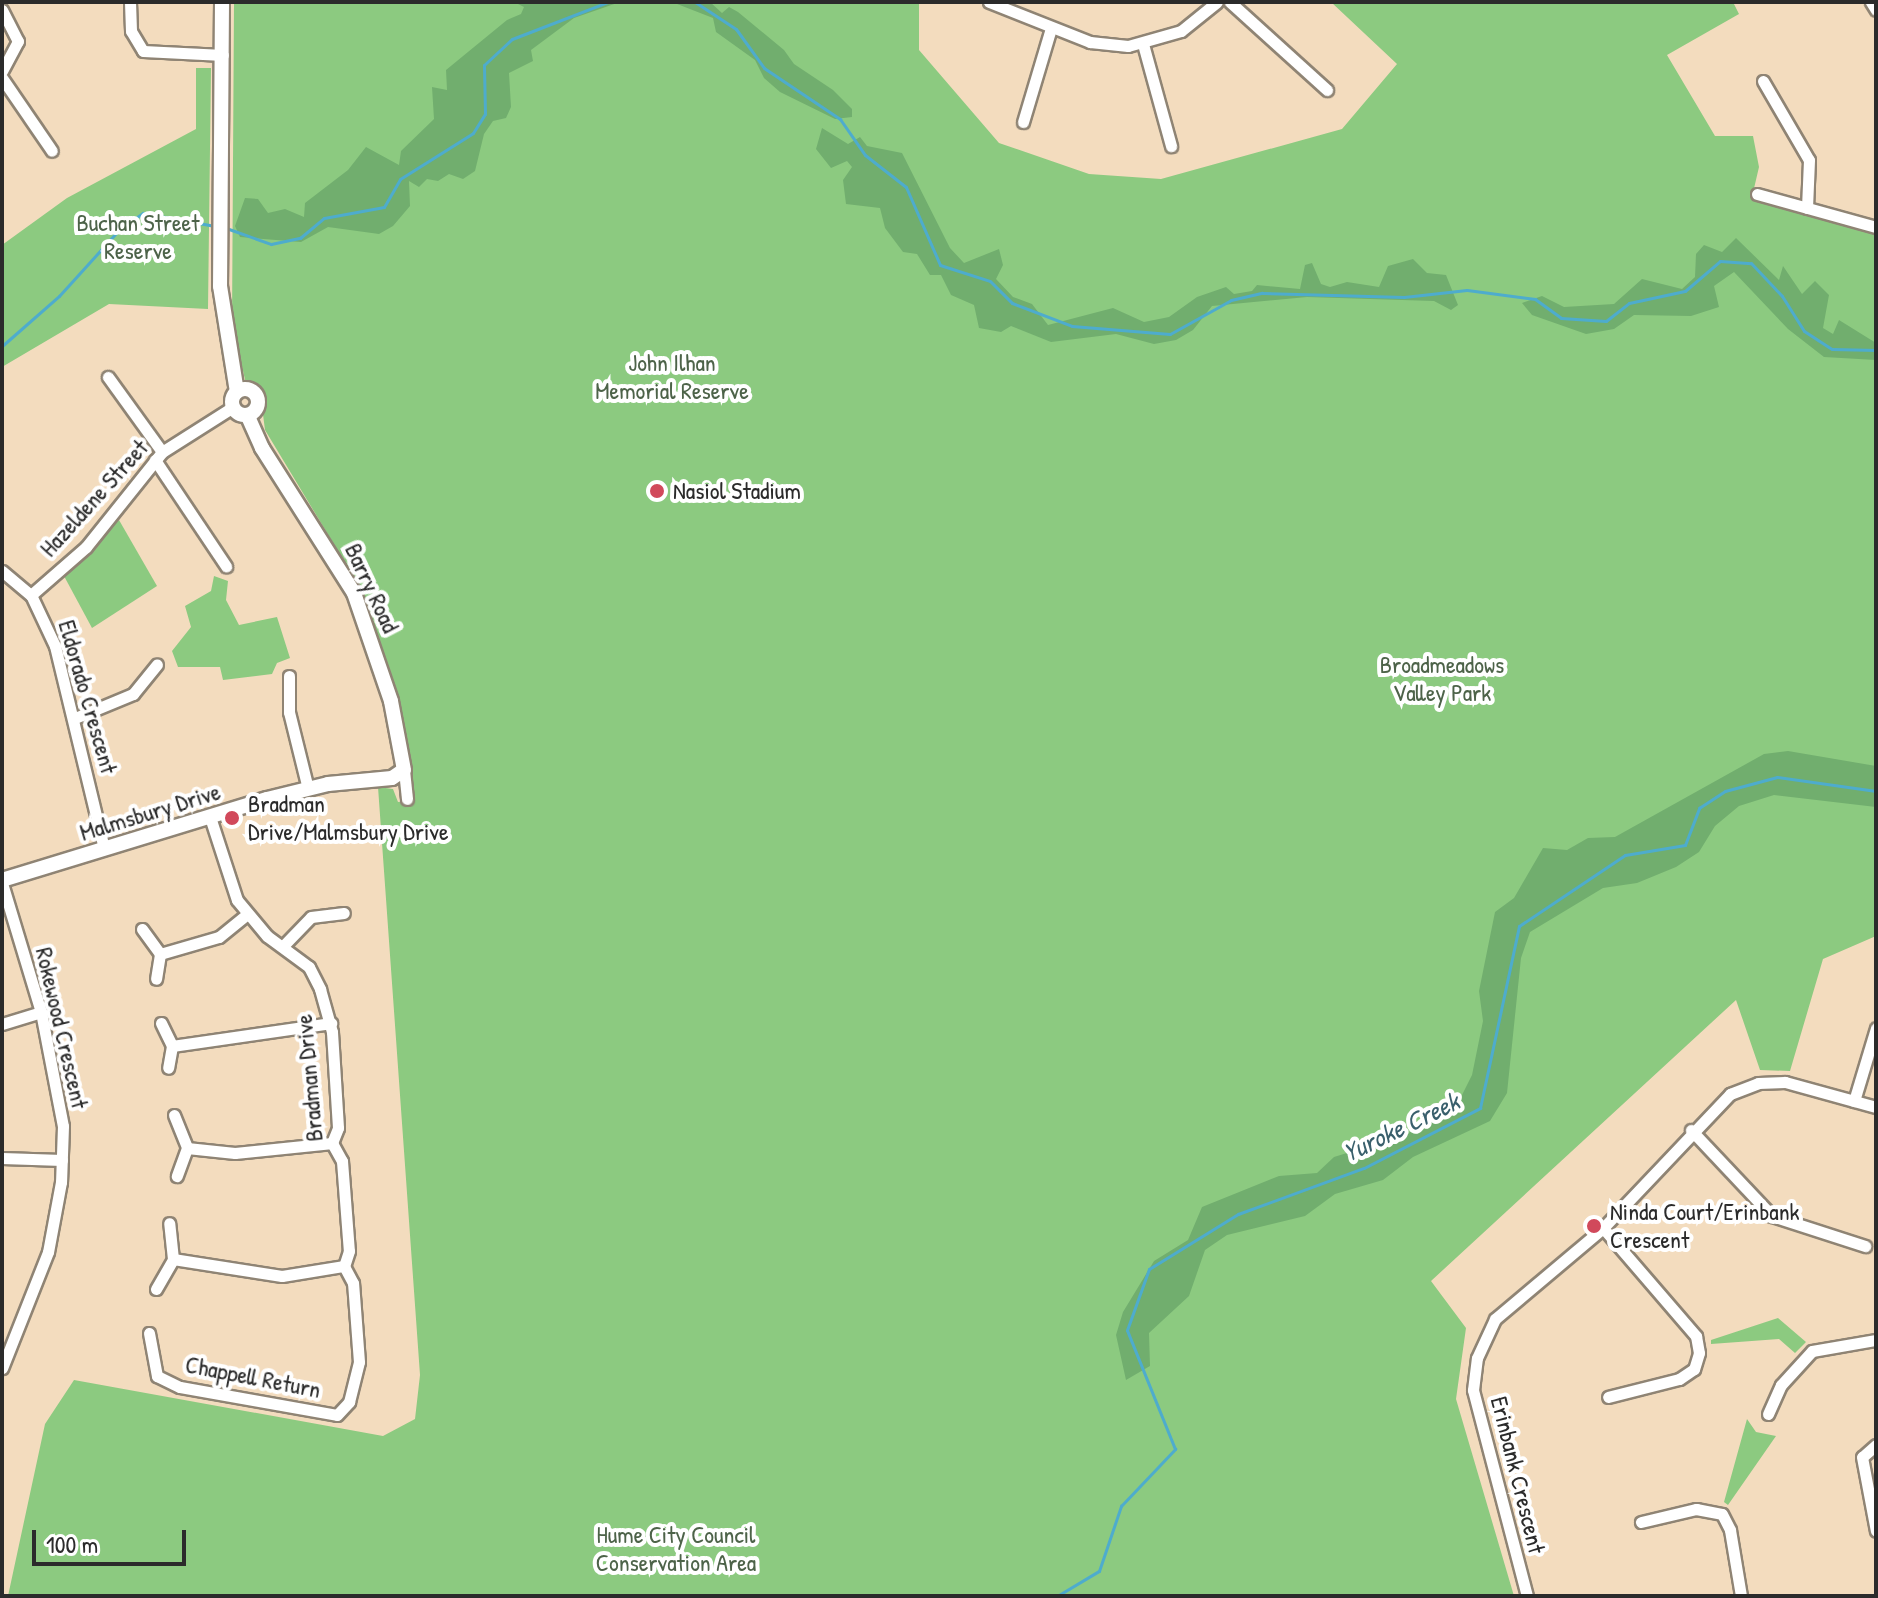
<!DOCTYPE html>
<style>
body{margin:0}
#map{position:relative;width:1878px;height:1598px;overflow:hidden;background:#f3dcbe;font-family:"Patrick Hand",sans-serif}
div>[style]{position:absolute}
.green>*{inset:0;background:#8cca80}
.forest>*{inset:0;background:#71ae6e}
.stream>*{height:3px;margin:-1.5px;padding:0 1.5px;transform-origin:1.5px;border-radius:1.5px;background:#4eaccd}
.roads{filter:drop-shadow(2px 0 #8f8474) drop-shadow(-2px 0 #8f8474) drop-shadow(0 2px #8f8474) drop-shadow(0 -2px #8f8474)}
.minor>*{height:11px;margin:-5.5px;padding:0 5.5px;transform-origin:5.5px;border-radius:5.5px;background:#fff}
.tertiary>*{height:14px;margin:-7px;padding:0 7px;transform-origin:7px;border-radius:7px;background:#fff}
.tertiary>.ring{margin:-7px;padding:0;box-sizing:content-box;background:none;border:14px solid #fff;border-radius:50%}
.dots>*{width:22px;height:22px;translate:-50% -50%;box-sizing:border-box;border:4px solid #fff;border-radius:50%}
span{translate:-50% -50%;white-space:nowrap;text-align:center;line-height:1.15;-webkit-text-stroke:8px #fff;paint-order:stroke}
.park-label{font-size:24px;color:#4d6349}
.poi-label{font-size:24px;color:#2b2b2b}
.left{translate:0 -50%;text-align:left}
.street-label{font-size:24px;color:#2b2b2b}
.water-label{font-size:26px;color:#395f6c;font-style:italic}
.frame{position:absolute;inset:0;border:4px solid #2b2b2b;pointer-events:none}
.scale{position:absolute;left:32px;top:1530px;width:154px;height:36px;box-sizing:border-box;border:4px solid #2b2b2b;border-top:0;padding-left:10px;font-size:24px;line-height:28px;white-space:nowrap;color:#2b2b2b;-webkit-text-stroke:6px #fff;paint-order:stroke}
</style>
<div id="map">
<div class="green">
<i style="clip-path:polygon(234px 2px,919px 2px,919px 50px,999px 143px,1089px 174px,1161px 179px,1342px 129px,1397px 64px,1331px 2px,1733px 2px,1739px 14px,1667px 55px,1715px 136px,1753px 136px,1759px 167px,1752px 197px,1876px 232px,1876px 936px,1823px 959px,1790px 1071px,1760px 1070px,1736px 1000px,1431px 1281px,1466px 1328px,1456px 1399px,1514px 1596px,8px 1596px,45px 1424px,74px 1380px,383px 1436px,415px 1419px,420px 1375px,378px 787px,393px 789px,398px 802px,414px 800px,409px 751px,389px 668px,362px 591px,265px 430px,261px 399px,246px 384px,232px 323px)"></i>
<i style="clip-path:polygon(196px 68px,211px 68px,208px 309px,109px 304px,2px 367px,2px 245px,67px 198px,196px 129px)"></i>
<i style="clip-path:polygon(119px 520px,157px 586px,92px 628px,64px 576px)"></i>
<i style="clip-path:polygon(214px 576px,228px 581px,226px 600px,239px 625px,277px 617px,290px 658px,277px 663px,272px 674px,223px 680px,220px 667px,178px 667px,172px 651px,191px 627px,185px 606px,211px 591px)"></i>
<i style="clip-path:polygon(1778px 1318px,1806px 1342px,1795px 1353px,1779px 1339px,1711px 1344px,1711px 1340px)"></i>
<i style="clip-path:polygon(1747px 1419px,1756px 1432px,1776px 1436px,1728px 1505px,1724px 1502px)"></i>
</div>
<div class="forest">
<i style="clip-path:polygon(514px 2px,620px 2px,574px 18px,531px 50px,533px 61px,509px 73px,511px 107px,506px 118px,493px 121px,484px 134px,475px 171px,463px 179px,449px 174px,438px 181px,427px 179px,419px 187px,409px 181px,410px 206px,393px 226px,379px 234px,328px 227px,301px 242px,240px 237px,235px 226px,245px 198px,258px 199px,268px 213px,285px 209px,304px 217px,305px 203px,348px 170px,366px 147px,399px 165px,401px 151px,434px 119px,432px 87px,447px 90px,446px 70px,507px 20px,521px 14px,524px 7px)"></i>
<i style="clip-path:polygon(672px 2px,710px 2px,722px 13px,729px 7px,738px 12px,784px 50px,794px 64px,833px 90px,852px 109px,852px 117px,835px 119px,780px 92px,764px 78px,755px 60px,716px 32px,713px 18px)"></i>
<i style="clip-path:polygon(822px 128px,848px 144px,860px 137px,867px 146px,902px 153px,950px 248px,964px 263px,999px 249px,1003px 265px,996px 279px,1013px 297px,1032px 304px,1048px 325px,1113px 308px,1144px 322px,1169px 317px,1197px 297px,1226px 287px,1234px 294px,1252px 291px,1257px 285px,1300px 289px,1305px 265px,1312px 263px,1321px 284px,1330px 287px,1347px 282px,1379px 287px,1388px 266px,1413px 259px,1427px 273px,1446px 275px,1458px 305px,1451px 310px,1434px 301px,1307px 297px,1212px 306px,1193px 330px,1176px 340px,1154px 344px,1116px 334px,1051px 342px,1011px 326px,1001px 332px,979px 328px,974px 305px,951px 295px,941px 275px,930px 275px,917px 254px,903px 252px,885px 228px,880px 208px,846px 204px,843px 180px,852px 167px,847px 161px,831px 168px,816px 149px)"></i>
<i style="clip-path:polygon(1736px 238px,1779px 280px,1783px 266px,1802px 294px,1815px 281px,1829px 295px,1823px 328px,1833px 334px,1839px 320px,1876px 343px,1876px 360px,1824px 357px,1788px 329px,1734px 272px,1714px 286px,1719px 307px,1691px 316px,1634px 315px,1614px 329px,1586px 334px,1532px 315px,1522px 303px,1542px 296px,1564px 307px,1614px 304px,1642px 279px,1682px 289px,1695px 277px,1696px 254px,1704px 245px,1722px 252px)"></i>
<i style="clip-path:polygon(1788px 751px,1876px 766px,1876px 807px,1774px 795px,1739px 806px,1715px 826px,1699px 852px,1676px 867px,1637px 883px,1603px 888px,1530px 932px,1521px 958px,1507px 1093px,1490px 1121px,1413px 1157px,1383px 1180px,1335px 1194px,1305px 1216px,1227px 1235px,1205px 1250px,1189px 1296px,1149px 1333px,1150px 1366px,1126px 1380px,1116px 1335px,1123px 1312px,1154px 1261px,1188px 1240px,1202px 1207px,1279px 1176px,1317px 1173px,1334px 1157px,1408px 1134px,1434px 1107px,1459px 1101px,1472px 1075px,1483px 1021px,1479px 991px,1495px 912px,1514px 898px,1543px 848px,1567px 850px,1588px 838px,1615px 837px,1764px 754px)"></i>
</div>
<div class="stream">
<i style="left:695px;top:2px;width:49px;rotate:33.4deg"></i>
<i style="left:736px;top:29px;width:48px;rotate:54.3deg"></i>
<i style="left:764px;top:68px;width:92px;rotate:33.9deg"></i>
<i style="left:840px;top:119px;width:44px;rotate:55.2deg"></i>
<i style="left:865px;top:155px;width:52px;rotate:38deg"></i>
<i style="left:906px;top:187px;width:85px;rotate:66.4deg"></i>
<i style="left:940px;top:265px;width:52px;rotate:17.7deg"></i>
<i style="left:990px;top:281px;width:31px;rotate:45deg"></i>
<i style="left:1012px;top:303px;width:64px;rotate:21deg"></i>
<i style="left:1072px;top:326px;width:98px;rotate:4.7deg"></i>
<i style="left:1170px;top:334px;width:70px;rotate:-29.1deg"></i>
<i style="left:1231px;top:300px;width:32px;rotate:-13deg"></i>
<i style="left:1262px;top:293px;width:142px;rotate:1.6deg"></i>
<i style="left:1404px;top:297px;width:63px;rotate:-6.3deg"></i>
<i style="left:1467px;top:290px;width:69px;rotate:7.5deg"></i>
<i style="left:1535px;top:299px;width:32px;rotate:36deg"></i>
<i style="left:1561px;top:318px;width:45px;rotate:3.8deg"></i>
<i style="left:1606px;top:321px;width:29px;rotate:-38deg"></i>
<i style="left:1629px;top:303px;width:57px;rotate:-12.1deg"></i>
<i style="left:1685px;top:291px;width:46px;rotate:-40.6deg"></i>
<i style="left:1720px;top:261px;width:31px;rotate:4deg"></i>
<i style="left:1751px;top:263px;width:45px;rotate:46.8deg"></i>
<i style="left:1782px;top:296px;width:41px;rotate:57.8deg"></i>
<i style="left:1804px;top:331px;width:33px;rotate:33deg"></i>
<i style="left:1832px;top:349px;width:44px;rotate:1.3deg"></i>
<i style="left:226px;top:228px;width:48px;rotate:19.6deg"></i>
<i style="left:271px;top:244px;width:30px;rotate:-12deg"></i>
<i style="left:300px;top:238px;width:31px;rotate:-40deg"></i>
<i style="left:324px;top:218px;width:61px;rotate:-10.4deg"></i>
<i style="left:384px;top:207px;width:32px;rotate:-60deg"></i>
<i style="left:400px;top:179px;width:86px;rotate:-32.2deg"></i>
<i style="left:473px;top:133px;width:22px;rotate:-58deg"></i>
<i style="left:485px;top:114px;width:49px;rotate:-91.2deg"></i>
<i style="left:484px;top:65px;width:38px;rotate:-43deg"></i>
<i style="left:512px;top:39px;width:103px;rotate:-21.1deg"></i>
<i style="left:2px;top:346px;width:76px;rotate:-41.3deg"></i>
<i style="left:59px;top:296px;width:88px;rotate:-47.8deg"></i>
<i style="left:118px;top:231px;width:31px;rotate:-36deg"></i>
<i style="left:143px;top:213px;width:73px;rotate:10.2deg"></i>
<i style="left:1057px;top:1596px;width:49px;rotate:-30.8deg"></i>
<i style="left:1099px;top:1571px;width:69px;rotate:-71.3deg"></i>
<i style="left:1121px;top:1506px;width:79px;rotate:-46.5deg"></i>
<i style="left:1175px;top:1449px;width:128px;rotate:-112deg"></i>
<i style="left:1127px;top:1330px;width:65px;rotate:-70.2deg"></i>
<i style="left:1149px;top:1269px;width:105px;rotate:-31.7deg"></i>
<i style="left:1238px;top:1214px;width:134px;rotate:-20.1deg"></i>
<i style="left:1364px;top:1168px;width:131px;rotate:-27.3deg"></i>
<i style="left:1480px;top:1108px;width:186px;rotate:-77.9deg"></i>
<i style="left:1519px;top:926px;width:128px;rotate:-33.8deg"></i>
<i style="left:1625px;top:855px;width:61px;rotate:-9.5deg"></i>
<i style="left:1685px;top:845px;width:40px;rotate:-69deg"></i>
<i style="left:1699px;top:808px;width:31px;rotate:-33deg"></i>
<i style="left:1725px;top:791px;width:54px;rotate:-15.1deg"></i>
<i style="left:1777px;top:777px;width:100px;rotate:8deg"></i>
</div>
<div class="roads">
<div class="minor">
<i style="left:130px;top:2px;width:29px;rotate:88deg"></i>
<i style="left:131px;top:31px;width:23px;rotate:59deg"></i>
<i style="left:143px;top:51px;width:80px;rotate:2.9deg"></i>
<i style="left:989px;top:2px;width:109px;rotate:21.6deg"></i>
<i style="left:1090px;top:42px;width:38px;rotate:6deg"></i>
<i style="left:1128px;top:46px;width:55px;rotate:-15.8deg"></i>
<i style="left:1181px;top:31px;width:46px;rotate:-38.9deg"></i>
<i style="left:1230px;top:2px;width:131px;rotate:42.2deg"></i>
<i style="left:1871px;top:2px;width:9px;rotate:58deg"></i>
<i style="left:2px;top:10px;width:35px;rotate:63deg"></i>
<i style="left:18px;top:41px;width:34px;rotate:118deg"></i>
<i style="left:1143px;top:44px;width:106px;rotate:74.6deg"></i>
<i style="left:2px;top:78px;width:88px;rotate:55.6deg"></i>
<i style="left:1763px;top:81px;width:91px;rotate:59.8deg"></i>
<i style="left:1809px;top:160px;width:48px;rotate:92.4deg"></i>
<i style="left:1023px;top:122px;width:98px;rotate:-73.4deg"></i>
<i style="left:1757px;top:194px;width:123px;rotate:15.5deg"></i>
<i style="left:108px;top:377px;width:92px;rotate:54.2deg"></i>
<i style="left:155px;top:460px;width:128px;rotate:56.2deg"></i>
<i style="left:2px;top:571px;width:38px;rotate:40deg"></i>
<i style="left:31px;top:595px;width:56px;rotate:64.8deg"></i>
<i style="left:55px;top:646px;width:209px;rotate:76.4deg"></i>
<i style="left:31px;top:595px;width:73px;rotate:-41.1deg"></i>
<i style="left:86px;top:547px;width:122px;rotate:-51.3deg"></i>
<i style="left:162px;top:452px;width:84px;rotate:-32.4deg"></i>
<i style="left:289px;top:676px;width:36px;rotate:90deg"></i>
<i style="left:289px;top:712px;width:79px;rotate:76.1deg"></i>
<i style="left:75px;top:718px;width:63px;rotate:-22.5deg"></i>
<i style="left:133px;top:694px;width:38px;rotate:-51deg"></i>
<i style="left:404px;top:770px;width:29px;rotate:84deg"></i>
<i style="left:210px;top:817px;width:87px;rotate:72deg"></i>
<i style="left:237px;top:900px;width:47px;rotate:50.2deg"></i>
<i style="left:267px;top:936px;width:52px;rotate:36.4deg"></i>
<i style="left:309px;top:967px;width:25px;rotate:63deg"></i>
<i style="left:320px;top:989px;width:45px;rotate:74.4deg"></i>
<i style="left:332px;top:1032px;width:96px;rotate:86.4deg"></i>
<i style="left:338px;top:1128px;width:16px;rotate:112deg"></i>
<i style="left:2px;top:883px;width:135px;rotate:73.2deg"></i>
<i style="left:41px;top:1012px;width:116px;rotate:79.1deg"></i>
<i style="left:63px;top:1126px;width:56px;rotate:92deg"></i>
<i style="left:61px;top:1182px;width:71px;rotate:100.5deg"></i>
<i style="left:48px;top:1252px;width:125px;rotate:111.6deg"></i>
<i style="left:142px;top:929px;width:31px;rotate:54deg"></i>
<i style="left:160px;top:954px;width:25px;rotate:99deg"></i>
<i style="left:283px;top:946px;width:40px;rotate:-46deg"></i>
<i style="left:311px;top:917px;width:33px;rotate:-7deg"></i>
<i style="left:160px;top:954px;width:61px;rotate:-16.1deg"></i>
<i style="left:219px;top:937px;width:36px;rotate:-39deg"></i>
<i style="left:161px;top:1023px;width:25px;rotate:64deg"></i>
<i style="left:172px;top:1046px;width:22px;rotate:100deg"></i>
<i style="left:2px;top:1024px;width:41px;rotate:-17.1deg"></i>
<i style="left:172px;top:1046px;width:161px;rotate:-8.2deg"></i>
<i style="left:1854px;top:1101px;width:76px;rotate:-73.2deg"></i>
<i style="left:174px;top:1115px;width:35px;rotate:68deg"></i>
<i style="left:187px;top:1148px;width:30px;rotate:110deg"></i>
<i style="left:1691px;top:1130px;width:118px;rotate:46.7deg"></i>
<i style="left:1772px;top:1216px;width:98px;rotate:17.9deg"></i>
<i style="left:332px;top:1143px;width:21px;rotate:61deg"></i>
<i style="left:342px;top:1161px;width:90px;rotate:85.6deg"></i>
<i style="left:349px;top:1251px;width:16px;rotate:108deg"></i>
<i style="left:187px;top:1148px;width:48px;rotate:5.9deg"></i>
<i style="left:235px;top:1153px;width:98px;rotate:-5.9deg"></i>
<i style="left:2px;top:1158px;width:60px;rotate:1.9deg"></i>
<i style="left:1603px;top:1228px;width:143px;rotate:49.3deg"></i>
<i style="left:1696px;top:1336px;width:17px;rotate:80deg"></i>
<i style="left:1699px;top:1353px;width:17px;rotate:107deg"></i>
<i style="left:1694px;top:1369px;width:18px;rotate:146deg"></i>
<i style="left:1679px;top:1379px;width:73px;rotate:165.8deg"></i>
<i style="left:173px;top:1259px;width:110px;rotate:8.9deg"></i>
<i style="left:282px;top:1276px;width:63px;rotate:-9.2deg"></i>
<i style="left:156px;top:1289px;width:34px;rotate:-60deg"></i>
<i style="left:173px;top:1259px;width:36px;rotate:-96deg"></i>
<i style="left:149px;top:1333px;width:44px;rotate:79.5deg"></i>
<i style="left:157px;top:1376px;width:25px;rotate:26deg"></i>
<i style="left:180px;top:1387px;width:159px;rotate:10.1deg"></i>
<i style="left:337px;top:1415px;width:18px;rotate:-47deg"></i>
<i style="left:349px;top:1402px;width:41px;rotate:-76deg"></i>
<i style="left:359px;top:1362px;width:79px;rotate:-94.3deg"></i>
<i style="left:353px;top:1283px;width:19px;rotate:-118deg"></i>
<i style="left:1768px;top:1414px;width:32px;rotate:-66deg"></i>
<i style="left:1781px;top:1385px;width:46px;rotate:-47.6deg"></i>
<i style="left:1812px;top:1351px;width:65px;rotate:-9.8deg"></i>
<i style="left:1876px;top:1445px;width:18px;rotate:139deg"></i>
<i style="left:1862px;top:1457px;width:75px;rotate:79.3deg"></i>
<i style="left:1641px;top:1522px;width:57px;rotate:-13.3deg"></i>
<i style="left:1696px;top:1509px;width:26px;rotate:11deg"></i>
<i style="left:1722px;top:1514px;width:18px;rotate:63deg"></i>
<i style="left:1730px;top:1530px;width:67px;rotate:80.5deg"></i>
<i style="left:1527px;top:1596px;width:213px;rotate:-104.7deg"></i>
<i style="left:1473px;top:1390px;width:32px;rotate:-83deg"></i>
<i style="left:1477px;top:1358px;width:43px;rotate:-65.2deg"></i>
<i style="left:1495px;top:1319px;width:141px;rotate:-40.1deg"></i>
<i style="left:1603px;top:1228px;width:185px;rotate:-46.5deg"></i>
<i style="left:1730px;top:1094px;width:30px;rotate:-21deg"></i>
<i style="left:1758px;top:1083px;width:27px;rotate:-2deg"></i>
<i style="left:1785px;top:1082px;width:94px;rotate:15.4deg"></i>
</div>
<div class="tertiary">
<i style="left:222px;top:2px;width:284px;rotate:90.4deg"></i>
<i style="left:220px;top:286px;width:107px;rotate:80.9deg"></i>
<i class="ring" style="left:232px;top:389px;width:12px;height:12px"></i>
<i style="left:2px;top:880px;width:277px;rotate:-17deg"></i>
<i style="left:267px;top:799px;width:63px;rotate:-13.8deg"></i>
<i style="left:328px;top:784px;width:64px;rotate:-5.4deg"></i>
<i style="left:392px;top:778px;width:14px;rotate:-34deg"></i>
<i style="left:404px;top:770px;width:70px;rotate:-100.7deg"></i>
<i style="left:391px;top:701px;width:114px;rotate:-108.9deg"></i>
<i style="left:354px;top:593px;width:172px;rotate:-122.4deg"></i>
<i style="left:262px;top:448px;width:36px;rotate:-114deg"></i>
</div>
</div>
<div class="dots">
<i style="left:657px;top:491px;background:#d1495b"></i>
<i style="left:232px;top:818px;background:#d1495b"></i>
<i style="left:1594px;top:1226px;background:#d1495b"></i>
</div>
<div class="park-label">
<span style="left:138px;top:237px">Buchan Street<br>Reserve</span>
<span style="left:672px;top:377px">John Ilhan<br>Memorial Reserve</span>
<span style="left:1442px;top:679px">Broadmeadows<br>Valley Park</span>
<span style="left:676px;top:1549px">Hume City Council<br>Conservation Area</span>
</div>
<div class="poi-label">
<span class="left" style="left:673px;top:491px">Nasiol Stadium</span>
<span class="left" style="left:248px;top:818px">Bradman<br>Drive/Malmsbury Drive</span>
<span class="left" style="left:1610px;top:1226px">Ninda Court/Erinbank<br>Crescent</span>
</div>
<div class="street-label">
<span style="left:94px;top:498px;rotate:-48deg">Hazeldene Street</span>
<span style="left:372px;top:588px;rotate:65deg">Barry Road</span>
<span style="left:88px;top:697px;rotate:74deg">Eldorado Crescent</span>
<span style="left:150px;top:812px;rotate:-17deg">Malmsbury Drive</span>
<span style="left:62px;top:1028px;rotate:77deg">Rokewood Crescent</span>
<span style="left:309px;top:1078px;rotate:-95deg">Bradman Drive</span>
<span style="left:253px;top:1377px;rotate:11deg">Chappell Return</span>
<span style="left:1518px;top:1475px;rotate:76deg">Erinbank Crescent</span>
</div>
<div class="water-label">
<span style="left:1401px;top:1127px;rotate:-26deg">Yuroke Creek</span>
</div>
<div class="frame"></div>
<div class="scale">100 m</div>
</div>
